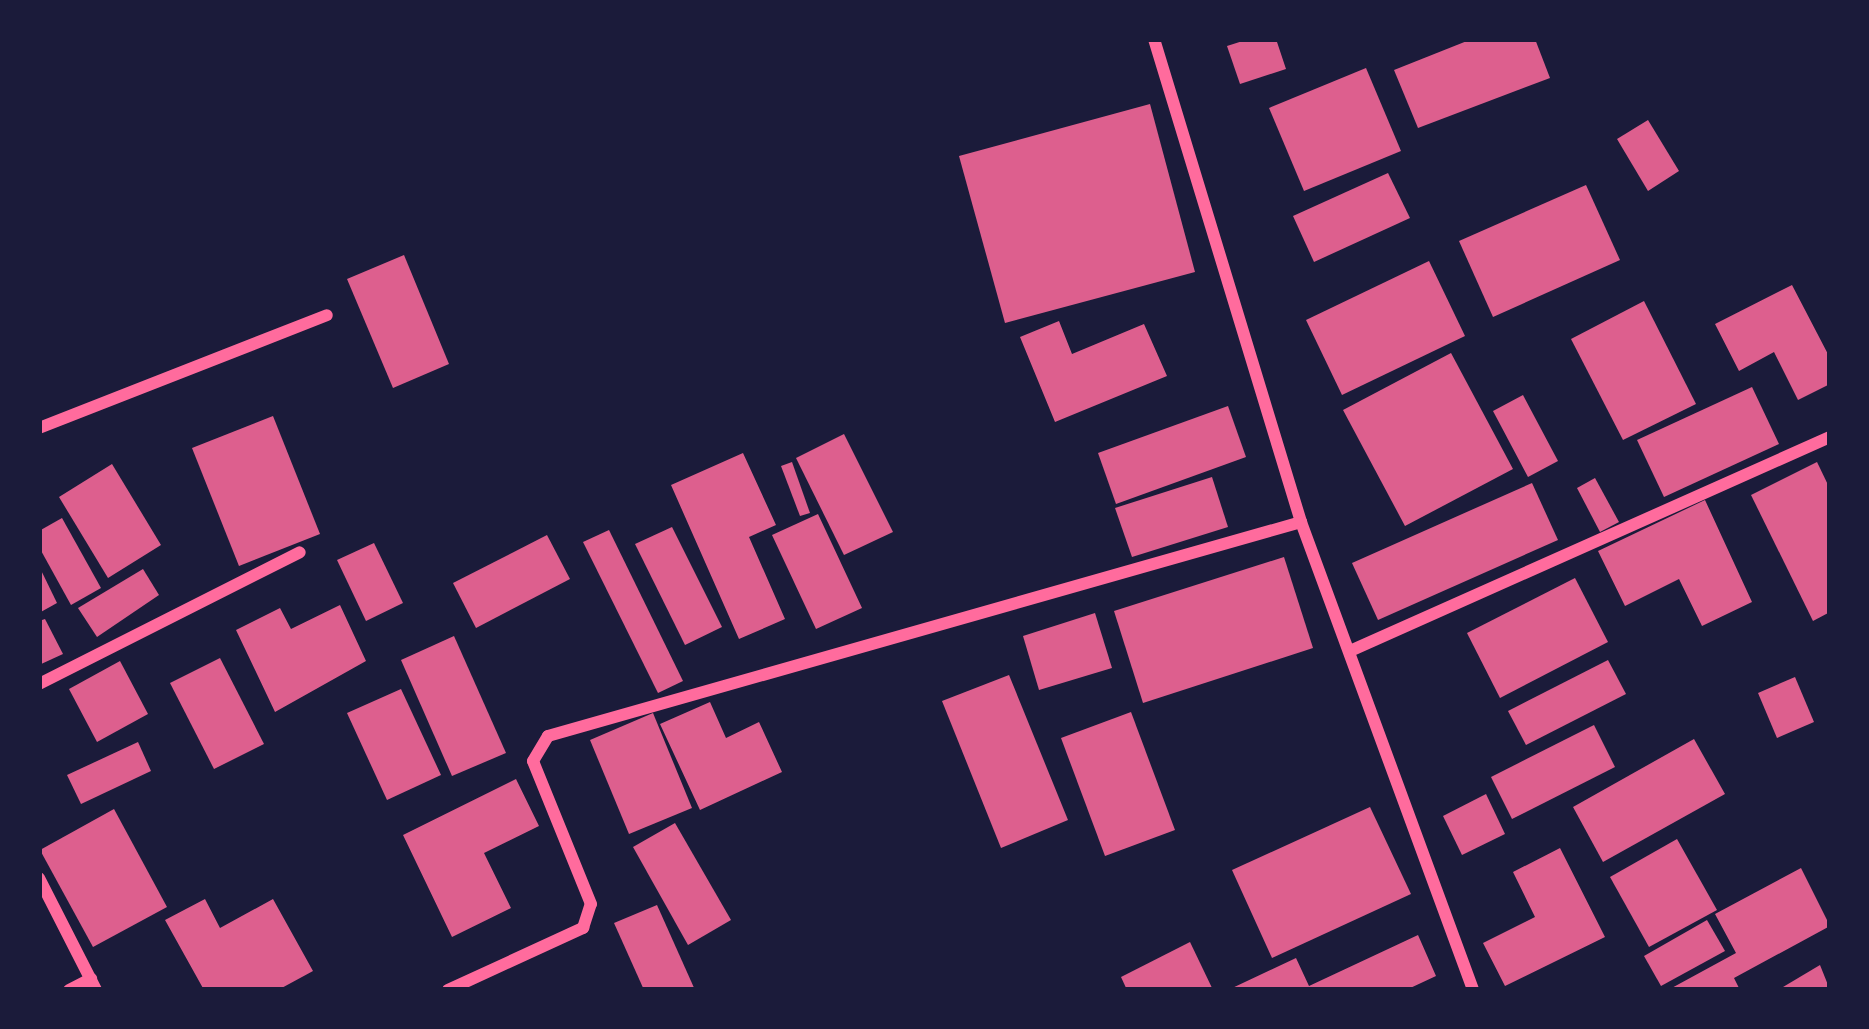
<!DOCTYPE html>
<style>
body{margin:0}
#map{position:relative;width:1869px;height:1029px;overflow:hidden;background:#1b1b3a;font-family:Barlow,sans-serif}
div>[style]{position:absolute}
.building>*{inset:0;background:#dd5f8e}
.minor>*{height:12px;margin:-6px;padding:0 6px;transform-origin:6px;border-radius:6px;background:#ff6b9d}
span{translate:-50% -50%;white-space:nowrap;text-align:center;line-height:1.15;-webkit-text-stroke:9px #1b1b3a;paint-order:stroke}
.frame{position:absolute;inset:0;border:42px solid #1b1b3a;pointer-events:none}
</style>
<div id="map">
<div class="building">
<i style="clip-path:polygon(1249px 39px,1276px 39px,1286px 69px,1240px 84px,1227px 46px)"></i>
<i style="clip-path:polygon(1472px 39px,1535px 39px,1550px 78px,1418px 128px,1394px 70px)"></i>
<i style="clip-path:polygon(1366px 68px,1401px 151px,1304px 191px,1269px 108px)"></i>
<i style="clip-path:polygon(1150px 104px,1195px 272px,1005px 323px,959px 156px)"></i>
<i style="clip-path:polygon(1648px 120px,1679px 171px,1648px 191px,1617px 139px)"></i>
<i style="clip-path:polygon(1388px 173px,1410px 218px,1314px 262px,1293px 216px)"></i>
<i style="clip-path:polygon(1586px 185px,1620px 260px,1493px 317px,1459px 241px)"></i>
<i style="clip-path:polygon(404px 255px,449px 364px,393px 388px,347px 279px)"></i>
<i style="clip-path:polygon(1429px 261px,1465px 336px,1342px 395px,1306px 320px)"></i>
<i style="clip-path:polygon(1792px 285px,1830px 358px,1830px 384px,1798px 400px,1774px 352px,1739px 371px,1715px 324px)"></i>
<i style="clip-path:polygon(1644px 301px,1696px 404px,1623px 440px,1571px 339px)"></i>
<i style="clip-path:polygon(1059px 321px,1072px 354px,1144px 324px,1167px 376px,1055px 422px,1020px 337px)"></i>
<i style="clip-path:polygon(1451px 353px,1513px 469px,1405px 526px,1343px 410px)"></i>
<i style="clip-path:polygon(1752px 387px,1779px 444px,1664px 497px,1637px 440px)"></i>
<i style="clip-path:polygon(1523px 395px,1558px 461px,1528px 477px,1493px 411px)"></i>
<i style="clip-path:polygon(1228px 406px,1246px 457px,1116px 504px,1098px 453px)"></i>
<i style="clip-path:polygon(273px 416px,320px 534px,239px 566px,192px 448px)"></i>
<i style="clip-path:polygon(844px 434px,893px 532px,844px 555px,796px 458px)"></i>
<i style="clip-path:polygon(743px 453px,776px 525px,749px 537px,785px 619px,739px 639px,671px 485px)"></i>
<i style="clip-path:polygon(792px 462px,810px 513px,800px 516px,781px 466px)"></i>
<i style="clip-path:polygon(1817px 462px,1830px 489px,1830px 612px,1813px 621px,1751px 495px)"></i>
<i style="clip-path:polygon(112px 464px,161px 545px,108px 578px,59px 497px)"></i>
<i style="clip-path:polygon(1212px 477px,1228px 527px,1132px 557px,1115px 508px)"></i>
<i style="clip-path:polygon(1595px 478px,1619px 522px,1600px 532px,1577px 488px)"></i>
<i style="clip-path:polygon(1532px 483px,1558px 540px,1378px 620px,1352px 563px)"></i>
<i style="clip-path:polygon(1705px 500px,1752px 602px,1702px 626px,1679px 579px,1625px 606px,1598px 551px)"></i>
<i style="clip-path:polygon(818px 514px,862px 608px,816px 629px,772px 535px)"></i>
<i style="clip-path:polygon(62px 518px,101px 588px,71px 605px,39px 547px,39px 531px)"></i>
<i style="clip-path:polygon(672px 527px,722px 627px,685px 645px,635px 544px)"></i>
<i style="clip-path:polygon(609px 530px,683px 681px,658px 693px,583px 542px)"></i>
<i style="clip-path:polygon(547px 535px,570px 579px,476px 628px,453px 583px)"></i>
<i style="clip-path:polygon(374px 543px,403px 603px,366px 621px,337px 560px)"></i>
<i style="clip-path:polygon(1284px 557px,1313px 648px,1143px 703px,1114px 611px)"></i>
<i style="clip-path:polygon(39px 566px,57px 603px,39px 613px)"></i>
<i style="clip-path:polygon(143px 569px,159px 595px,97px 637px,78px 608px)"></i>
<i style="clip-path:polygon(1575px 578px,1608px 642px,1500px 698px,1467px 633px)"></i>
<i style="clip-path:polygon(340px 605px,366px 661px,275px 712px,236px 630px,280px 608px,291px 629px)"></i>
<i style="clip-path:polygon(1095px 613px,1112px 668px,1039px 690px,1023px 636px)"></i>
<i style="clip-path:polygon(45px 619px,63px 654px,39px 665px,39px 621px)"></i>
<i style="clip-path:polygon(454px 636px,506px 753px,452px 776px,401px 660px)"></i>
<i style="clip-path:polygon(220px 658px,264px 744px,214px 769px,170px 683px)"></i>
<i style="clip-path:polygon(1608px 660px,1626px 694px,1526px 745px,1508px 711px)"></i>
<i style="clip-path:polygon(120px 661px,148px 714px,97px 742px,69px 689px)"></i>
<i style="clip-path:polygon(1009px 675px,1068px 820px,1001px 848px,942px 701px)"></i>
<i style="clip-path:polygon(1795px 677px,1814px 722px,1777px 738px,1758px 693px)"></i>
<i style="clip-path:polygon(401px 689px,441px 775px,387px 800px,347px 713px)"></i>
<i style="clip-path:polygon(710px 702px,726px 738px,759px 722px,782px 772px,700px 810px,660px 724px)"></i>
<i style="clip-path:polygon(1131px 712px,1175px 830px,1105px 856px,1061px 738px)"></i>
<i style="clip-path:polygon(653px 713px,692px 808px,629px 834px,590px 740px)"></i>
<i style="clip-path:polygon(1594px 725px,1615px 767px,1512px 819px,1491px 777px)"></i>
<i style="clip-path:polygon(1694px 739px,1725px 794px,1603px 862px,1573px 807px)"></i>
<i style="clip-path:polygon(138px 742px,151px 771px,81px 804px,67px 775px)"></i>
<i style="clip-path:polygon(516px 779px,539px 826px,484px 853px,511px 908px,452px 937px,403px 835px)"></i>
<i style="clip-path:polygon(1486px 794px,1505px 834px,1462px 855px,1443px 816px)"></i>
<i style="clip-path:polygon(1370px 807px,1411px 894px,1272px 958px,1232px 870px)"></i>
<i style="clip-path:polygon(114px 809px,167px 907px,93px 947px,40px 850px)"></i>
<i style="clip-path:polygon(675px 823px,731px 920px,688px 945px,633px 847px)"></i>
<i style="clip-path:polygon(1677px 839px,1717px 910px,1649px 947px,1610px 877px)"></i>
<i style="clip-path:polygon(1560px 848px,1605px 937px,1505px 986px,1483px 943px,1535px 917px,1513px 872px)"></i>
<i style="clip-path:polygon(1801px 868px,1830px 926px,1734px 978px,1740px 990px,1668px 990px,1736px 953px,1715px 914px)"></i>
<i style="clip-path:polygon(205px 899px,220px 928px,273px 899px,313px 971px,278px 990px,204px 990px,165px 920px)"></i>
<i style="clip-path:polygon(657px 905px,695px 990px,644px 990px,614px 923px)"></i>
<i style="clip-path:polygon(1707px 920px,1725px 951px,1661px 986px,1644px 956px)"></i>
<i style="clip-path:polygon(1418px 935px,1436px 976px,1406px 990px,1228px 990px,1296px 958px,1309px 986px)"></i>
<i style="clip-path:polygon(1190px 942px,1213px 990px,1127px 990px,1121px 977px)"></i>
<i style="clip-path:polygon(1820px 965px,1830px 990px,1778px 990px)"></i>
</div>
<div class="minor">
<i style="left:1154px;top:39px;width:505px;rotate:73.07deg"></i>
<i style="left:1301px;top:522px;width:499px;rotate:69.8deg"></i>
<i style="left:39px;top:428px;width:309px;rotate:-21.4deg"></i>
<i style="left:1350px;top:651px;width:526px;rotate:-24.03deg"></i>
<i style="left:39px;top:684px;width:292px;rotate:-26.8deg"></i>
<i style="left:39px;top:878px;width:126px;rotate:63deg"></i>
<i style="left:69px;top:990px;width:25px;rotate:-27deg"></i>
<i style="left:448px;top:990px;width:149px;rotate:-24.7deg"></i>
<i style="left:583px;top:928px;width:25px;rotate:-72deg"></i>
<i style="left:591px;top:904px;width:154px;rotate:-112.1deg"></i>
<i style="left:533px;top:761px;width:29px;rotate:-59deg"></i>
<i style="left:548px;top:736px;width:783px;rotate:-15.86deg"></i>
</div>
<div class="frame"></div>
</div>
